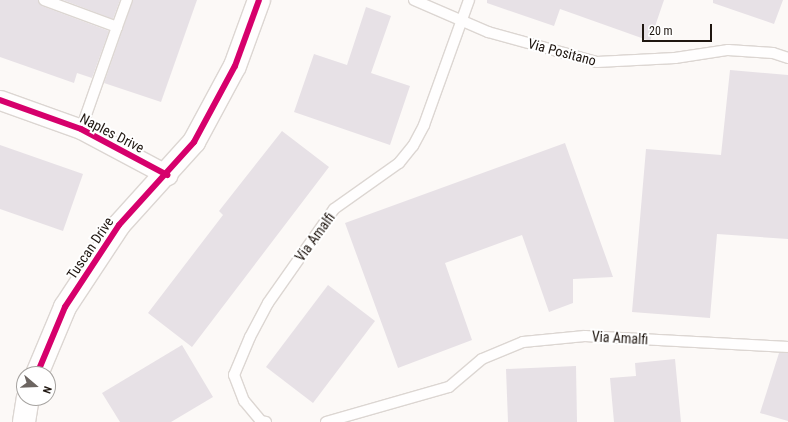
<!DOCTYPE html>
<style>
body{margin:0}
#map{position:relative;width:788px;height:422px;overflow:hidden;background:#fcf9f7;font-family:"Roboto Condensed",sans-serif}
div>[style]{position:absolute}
.building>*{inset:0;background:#e7e1e6}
.roads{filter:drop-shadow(1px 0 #dcd6d2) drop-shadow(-1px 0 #dcd6d2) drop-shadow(0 1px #dcd6d2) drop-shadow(0 -1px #dcd6d2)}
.service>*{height:10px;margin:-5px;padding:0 5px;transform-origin:5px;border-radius:5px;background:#fffefe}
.minor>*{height:19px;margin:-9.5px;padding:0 9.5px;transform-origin:9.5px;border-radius:9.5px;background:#fffefe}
.tertiary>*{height:22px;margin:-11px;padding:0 11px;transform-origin:11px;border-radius:11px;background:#fffefe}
.cycleway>*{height:6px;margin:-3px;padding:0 3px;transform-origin:3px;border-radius:3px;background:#d6006c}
span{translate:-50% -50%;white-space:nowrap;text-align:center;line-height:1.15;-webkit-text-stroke:4px #fff;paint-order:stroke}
.street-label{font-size:14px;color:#1f1610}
.north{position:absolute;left:16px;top:366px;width:40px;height:40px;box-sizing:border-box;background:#fff;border:1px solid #a5a29f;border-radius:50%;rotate:109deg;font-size:11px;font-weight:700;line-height:16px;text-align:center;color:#1f1610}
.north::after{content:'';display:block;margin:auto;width:14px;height:18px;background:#6c6561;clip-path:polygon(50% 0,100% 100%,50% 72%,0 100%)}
.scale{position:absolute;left:642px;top:24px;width:70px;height:18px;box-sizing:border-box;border:2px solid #1f1610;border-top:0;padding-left:5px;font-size:12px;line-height:14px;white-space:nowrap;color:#1f1610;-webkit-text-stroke:3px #fff;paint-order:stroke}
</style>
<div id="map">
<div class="building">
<i style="clip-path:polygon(0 0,38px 0,42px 6px,109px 31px,92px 78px,77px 73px,74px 83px,0 57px)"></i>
<i style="clip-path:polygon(63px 0,120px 0,113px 19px)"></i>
<i style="clip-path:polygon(133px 0,197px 0,161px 102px,104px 83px)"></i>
<i style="clip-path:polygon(487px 0,664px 0,650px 41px,560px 9px,554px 26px,487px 3px)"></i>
<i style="clip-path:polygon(713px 0,783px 0,774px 24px,713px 3px)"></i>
<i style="clip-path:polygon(366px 7px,391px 16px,371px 73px,410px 86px,390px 145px,294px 112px,314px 54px,347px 65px)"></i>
<i style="clip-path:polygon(730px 70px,788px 75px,788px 239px,717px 234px,710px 318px,632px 312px,646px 149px,721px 155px)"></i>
<i style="clip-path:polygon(282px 131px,329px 167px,192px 347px,148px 313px,223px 215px,219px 211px)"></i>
<i style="clip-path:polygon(565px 143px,613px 277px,573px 279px,573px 303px,549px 312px,522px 235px,445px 263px,472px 340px,398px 368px,345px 223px)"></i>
<i style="clip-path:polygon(0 145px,83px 174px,63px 231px,0 209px)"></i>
<i style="clip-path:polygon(328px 285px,375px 321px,313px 403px,266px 367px)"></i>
<i style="clip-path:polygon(182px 345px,213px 397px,171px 422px,120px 422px,102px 393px)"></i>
<i style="clip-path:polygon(779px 353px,788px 353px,788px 421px,760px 413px)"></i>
<i style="clip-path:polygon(675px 359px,681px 422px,614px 422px,610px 378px,636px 376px,635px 363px)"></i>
<i style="clip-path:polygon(576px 366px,577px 422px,508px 422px,506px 369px)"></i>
</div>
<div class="roads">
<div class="service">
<i style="left:44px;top:0;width:78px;rotate:20.3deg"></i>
<i style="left:117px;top:27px;width:108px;rotate:109.4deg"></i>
<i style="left:414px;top:0;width:81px;rotate:23.4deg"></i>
<i style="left:488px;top:32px;width:113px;rotate:15.4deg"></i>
<i style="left:597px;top:62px;width:78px;rotate:-2.9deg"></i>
<i style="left:675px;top:58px;width:54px;rotate:-8.6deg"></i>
<i style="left:728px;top:50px;width:45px;rotate:3.8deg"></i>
<i style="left:773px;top:53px;width:16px;rotate:18deg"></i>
<i style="left:117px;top:27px;width:29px;rotate:-70deg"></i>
<i style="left:266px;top:422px;width:5px;rotate:-169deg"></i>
<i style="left:261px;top:421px;width:26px;rotate:-130deg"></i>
<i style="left:244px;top:401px;width:28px;rotate:-111deg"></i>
<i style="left:234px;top:375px;width:41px;rotate:-67.2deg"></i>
<i style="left:250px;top:337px;width:38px;rotate:-62deg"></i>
<i style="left:268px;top:303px;width:115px;rotate:-54.9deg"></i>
<i style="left:334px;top:209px;width:80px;rotate:-35.3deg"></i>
<i style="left:399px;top:163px;width:22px;rotate:-51deg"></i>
<i style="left:413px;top:146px;width:24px;rotate:-62deg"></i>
<i style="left:424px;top:125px;width:133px;rotate:-70.2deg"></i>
<i style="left:326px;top:422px;width:128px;rotate:-15.9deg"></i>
<i style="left:449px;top:387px;width:43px;rotate:-40.3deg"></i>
<i style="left:482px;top:359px;width:44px;rotate:-22.5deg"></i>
<i style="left:523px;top:342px;width:62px;rotate:-5.5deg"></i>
<i style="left:585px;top:336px;width:203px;rotate:3.1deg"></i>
</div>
<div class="minor">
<i style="left:0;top:100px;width:86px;rotate:19.7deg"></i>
<i style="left:81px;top:129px;width:98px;rotate:28.1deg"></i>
</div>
<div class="tertiary">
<i style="left:37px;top:374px;width:73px;rotate:-67.3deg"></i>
<i style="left:65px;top:307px;width:98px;rotate:-56.6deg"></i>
<i style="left:119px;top:225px;width:112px;rotate:-47.9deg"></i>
<i style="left:194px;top:142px;width:86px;rotate:-61.7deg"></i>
<i style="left:235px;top:66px;width:70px;rotate:-70deg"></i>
<i style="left:24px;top:422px;width:24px;rotate:-81deg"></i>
</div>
</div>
<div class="cycleway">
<i style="left:0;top:100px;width:86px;rotate:19.7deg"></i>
<i style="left:81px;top:129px;width:98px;rotate:28.1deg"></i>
<i style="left:37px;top:374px;width:73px;rotate:-67.3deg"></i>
<i style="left:65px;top:307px;width:98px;rotate:-56.6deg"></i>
<i style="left:119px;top:225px;width:112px;rotate:-47.9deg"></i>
<i style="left:194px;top:142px;width:86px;rotate:-61.7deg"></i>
<i style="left:235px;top:66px;width:70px;rotate:-70deg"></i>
</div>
<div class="street-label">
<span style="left:562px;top:52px;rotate:15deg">Via Positano</span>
<span style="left:112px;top:133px;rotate:27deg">Naples Drive</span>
<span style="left:315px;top:237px;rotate:-54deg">Via Amalfi</span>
<span style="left:90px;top:248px;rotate:-56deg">Tuscan Drive</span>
<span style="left:620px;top:338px;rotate:3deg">Via Amalfi</span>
</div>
<div class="north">N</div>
<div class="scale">20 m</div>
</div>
